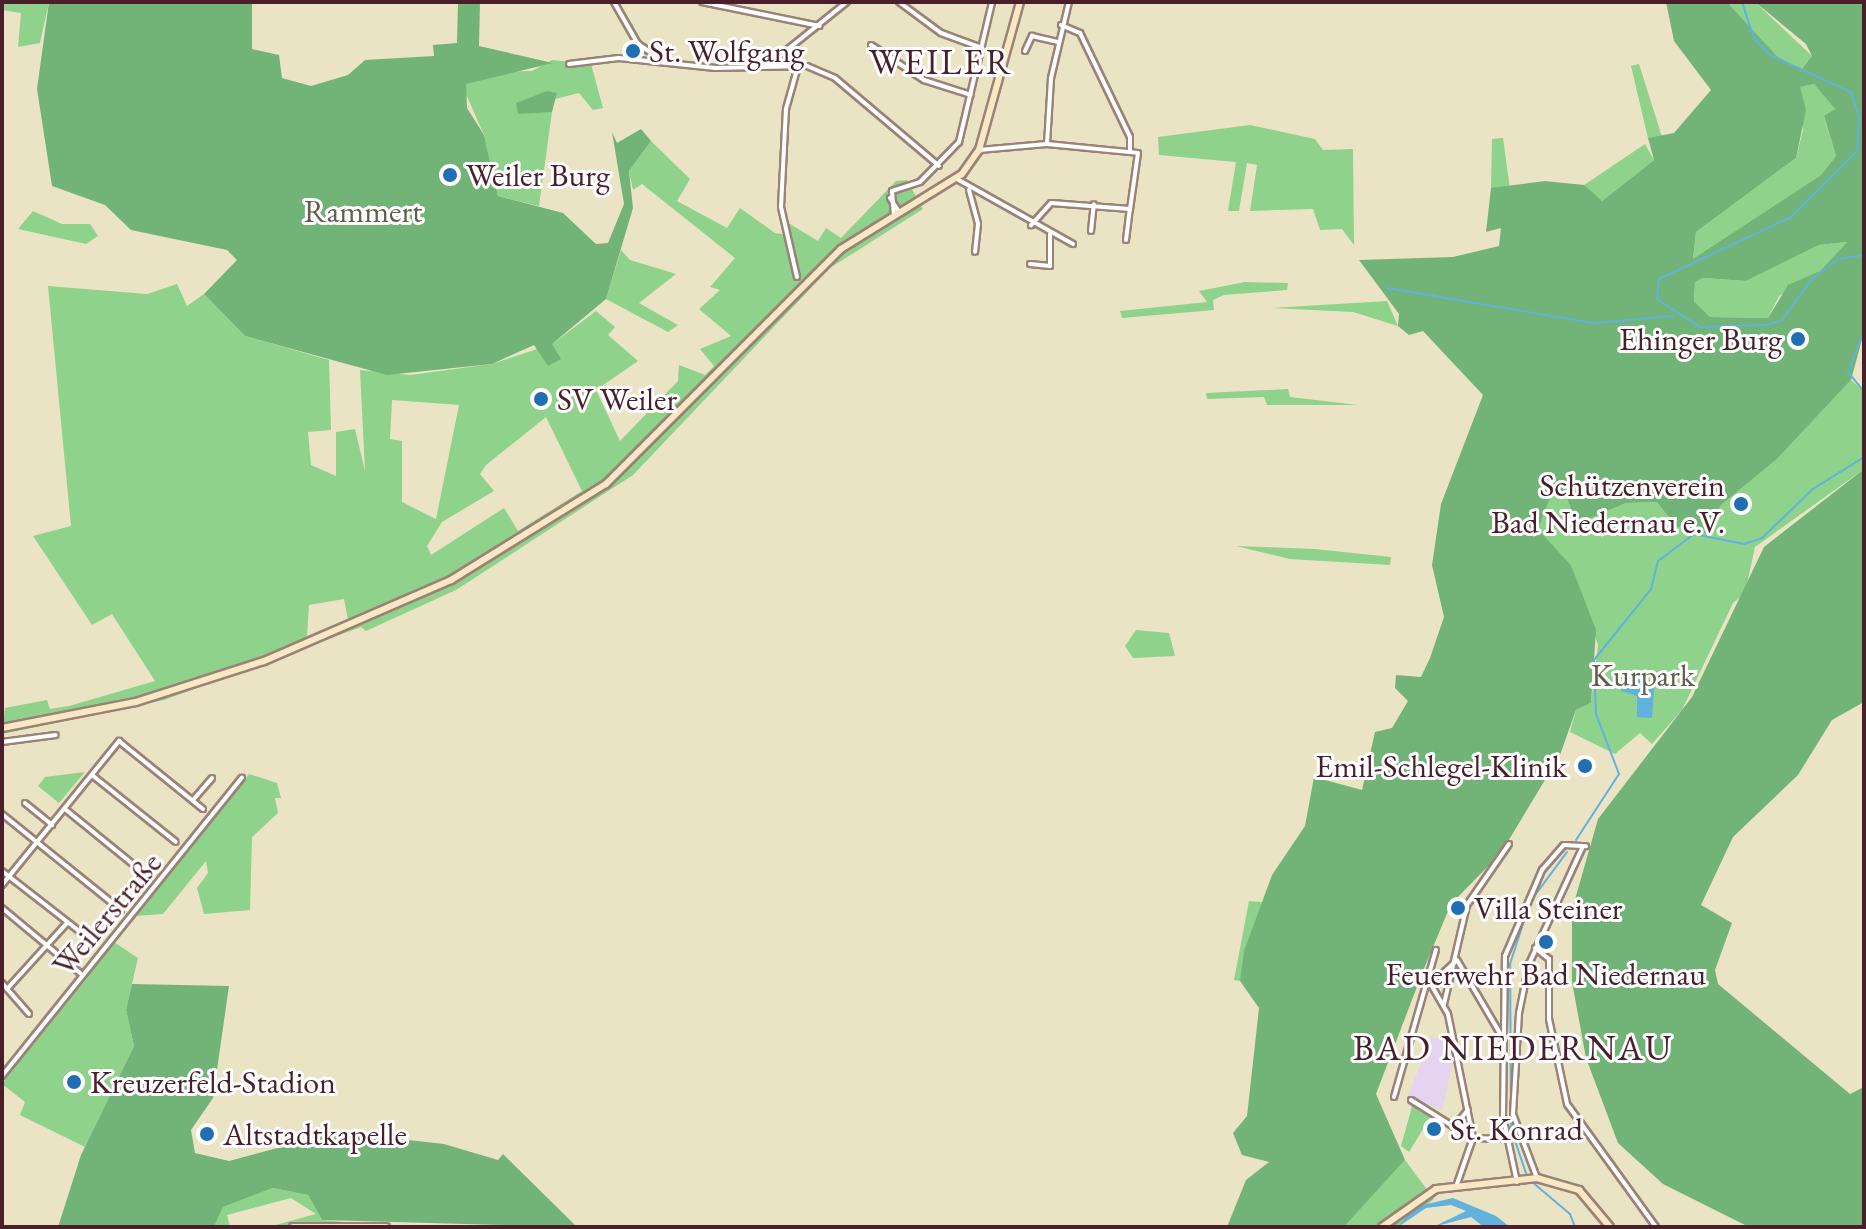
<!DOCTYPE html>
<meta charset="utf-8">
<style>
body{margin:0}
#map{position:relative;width:1866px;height:1229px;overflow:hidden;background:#eae4c5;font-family:"EB Garamond",serif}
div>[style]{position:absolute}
.built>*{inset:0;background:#e5d3f0}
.green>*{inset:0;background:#8ed28b}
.forest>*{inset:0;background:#72b477}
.water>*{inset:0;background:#61b2dc}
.stream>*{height:2px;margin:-1px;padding:0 1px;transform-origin:1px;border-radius:1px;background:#61b2dc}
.roads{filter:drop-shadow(2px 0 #9a8278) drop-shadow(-2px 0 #9a8278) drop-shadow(0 2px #9a8278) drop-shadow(0 -2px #9a8278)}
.street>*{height:4px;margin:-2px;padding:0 2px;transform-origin:2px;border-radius:2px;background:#fff}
.secondary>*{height:6px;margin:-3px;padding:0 3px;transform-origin:3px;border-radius:3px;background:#fae7c3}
.dots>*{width:22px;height:22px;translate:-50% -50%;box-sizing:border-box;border:4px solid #fff;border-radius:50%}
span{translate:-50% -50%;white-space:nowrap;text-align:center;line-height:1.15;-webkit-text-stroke:6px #fff;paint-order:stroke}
.poi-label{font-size:32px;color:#4a1f2b}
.left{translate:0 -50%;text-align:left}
.right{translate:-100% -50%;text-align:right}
.park-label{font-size:32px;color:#625e4d}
.street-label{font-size:32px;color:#4a1f2b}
.quarter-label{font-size:36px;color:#4a1f2b;letter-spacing:2px}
.frame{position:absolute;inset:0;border:4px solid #4a1f2b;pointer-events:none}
</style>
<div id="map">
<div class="built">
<i style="clip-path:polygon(1432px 1036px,1451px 1045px,1454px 1057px,1442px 1110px,1408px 1096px)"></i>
</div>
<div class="green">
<i style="clip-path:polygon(2px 2px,49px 2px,40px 43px,18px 47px,21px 13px,2px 10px)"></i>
<i style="clip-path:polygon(1727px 2px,1755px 2px,1812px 56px,1801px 70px,1777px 56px)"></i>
<i style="clip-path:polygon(552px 60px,591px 64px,603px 108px,593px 110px,579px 93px,555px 99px,557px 93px,525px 111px,552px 112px,539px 206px,498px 196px,484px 135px,465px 92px,466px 84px,493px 72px,532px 71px)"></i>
<i style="clip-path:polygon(1639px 64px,1662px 137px,1648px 138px,1631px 66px)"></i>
<i style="clip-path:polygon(1814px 84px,1835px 109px,1824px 117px,1836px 156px,1821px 175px,1693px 260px,1696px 232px,1796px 158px,1803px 130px,1799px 87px)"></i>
<i style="clip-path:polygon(1250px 125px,1315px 139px,1323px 150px,1353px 149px,1354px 245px,1342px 229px,1320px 230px,1313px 209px,1250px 211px,1257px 165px,1247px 163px,1239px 211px,1228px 211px,1236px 162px,1159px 155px,1158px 137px)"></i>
<i style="clip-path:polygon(1503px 138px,1510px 189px,1491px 188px,1492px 139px)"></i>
<i style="clip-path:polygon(evenodd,651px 141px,690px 179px,677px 201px,727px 228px,740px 208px,775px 233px,786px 235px,782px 219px,818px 241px,826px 228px,841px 238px,896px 181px,907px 180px,923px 209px,830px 268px,633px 475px,456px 590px,366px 631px,361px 627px,164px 700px,2px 734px,5px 708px,47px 700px,50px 709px,69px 706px,155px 681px,112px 614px,92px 625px,33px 536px,71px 526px,48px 286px,147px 294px,177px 284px,187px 306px,204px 294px,245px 336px,329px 360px,331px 430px,308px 432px,311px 465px,336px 476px,336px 432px,355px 429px,365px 471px,360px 370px,410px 375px,492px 364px,552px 344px,596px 311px,615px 327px,608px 335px,638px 361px,596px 390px,620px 441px,678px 381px,679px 365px,705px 375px,714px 366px,700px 349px,731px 336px,699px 309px,720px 290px,710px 287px,735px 258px,642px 184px,633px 190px,629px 171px,651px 141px,392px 400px,459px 405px,436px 519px,402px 502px,402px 441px,390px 439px,392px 400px,651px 141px,546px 417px,582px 491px,518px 531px,504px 508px,431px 555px,427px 546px,442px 522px,494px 491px,480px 474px,486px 465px,546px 417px,651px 141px,344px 599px,348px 619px,307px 636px,309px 605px,344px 599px)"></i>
<i style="clip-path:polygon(1645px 144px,1654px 160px,1602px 201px,1586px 191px,1584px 185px)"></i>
<i style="clip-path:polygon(33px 211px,62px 224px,90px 224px,98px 236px,86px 244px,18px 229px)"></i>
<i style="clip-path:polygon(1847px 242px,1820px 271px,1779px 296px,1768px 318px,1710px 317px,1694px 301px,1695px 282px,1703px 278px,1746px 281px,1819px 245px)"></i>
<i style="clip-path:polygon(621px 250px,630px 260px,676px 274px,639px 303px,678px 325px,668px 332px,606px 299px)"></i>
<i style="clip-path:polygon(1245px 282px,1288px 283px,1287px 290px,1224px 295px,1213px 300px,1214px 310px,1122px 318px,1120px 311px,1207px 302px,1199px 291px)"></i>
<i style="clip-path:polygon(1387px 301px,1398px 326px,1353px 312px,1272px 308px)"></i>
<i style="clip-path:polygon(1851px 380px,1864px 392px,1864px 469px,1755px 547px,1745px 593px,1733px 603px,1682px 710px,1652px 744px,1640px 733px,1615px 754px,1570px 732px,1576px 710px,1591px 703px,1598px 645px,1571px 565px,1538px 529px,1554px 487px,1564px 490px,1577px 524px,1626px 503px,1657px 502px,1711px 534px,1720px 506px,1777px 459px)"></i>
<i style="clip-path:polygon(1288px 389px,1290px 397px,1358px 405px,1267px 405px,1264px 397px,1207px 399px,1206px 393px)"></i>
<i style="clip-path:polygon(1236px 546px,1315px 549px,1391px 557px,1390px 565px,1290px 559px)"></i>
<i style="clip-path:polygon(1136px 630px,1169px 633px,1175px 656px,1133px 658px,1125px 646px)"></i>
<i style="clip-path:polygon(85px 772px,59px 803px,38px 786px,45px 777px)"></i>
<i style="clip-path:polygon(249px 774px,277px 783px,281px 798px,275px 798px,278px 813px,252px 837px,250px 910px,204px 914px,197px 888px,208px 873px,206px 861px,163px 914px,136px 916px)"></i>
<i style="clip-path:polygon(1249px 901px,1262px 902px,1240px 981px,1234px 980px)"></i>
<i style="clip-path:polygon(111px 940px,138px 958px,126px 1010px,134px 1046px,85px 1147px,20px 1115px,25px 1102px,2px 1084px)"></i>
<i style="clip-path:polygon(1413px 1103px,1431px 1116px,1409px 1152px,1401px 1146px)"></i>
<i style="clip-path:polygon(1405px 1160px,1434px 1199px,1398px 1227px,1344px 1227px)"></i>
<i style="clip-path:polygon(273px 1188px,308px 1195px,322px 1220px,402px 1227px,268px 1227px,316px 1214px,291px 1198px,227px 1215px,230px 1227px,214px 1227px,223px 1207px)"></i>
</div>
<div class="forest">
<i style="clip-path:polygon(49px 2px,252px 2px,252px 49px,279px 55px,282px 78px,311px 86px,348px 75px,365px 60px,434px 56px,433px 45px,457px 43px,458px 2px,480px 2px,479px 46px,553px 63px,466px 84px,467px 108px,484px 135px,498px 196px,563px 213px,596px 244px,608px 243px,624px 204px,612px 132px,617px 143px,641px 129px,651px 141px,629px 171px,633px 208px,606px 299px,552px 344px,561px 359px,548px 366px,534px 345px,492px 364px,387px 375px,245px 336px,204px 294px,237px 260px,227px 250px,131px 230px,105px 205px,52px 186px,37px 89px)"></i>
<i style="clip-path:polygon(evenodd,1666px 2px,1727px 2px,1777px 56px,1801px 70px,1812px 56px,1806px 44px,1755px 2px,1864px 2px,1864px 332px,1851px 380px,1777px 459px,1720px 506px,1711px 535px,1676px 526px,1657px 502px,1626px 503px,1577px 524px,1564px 491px,1554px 488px,1538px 529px,1571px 565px,1596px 630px,1591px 703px,1576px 710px,1560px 755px,1501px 853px,1451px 904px,1423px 971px,1376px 1094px,1405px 1160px,1344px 1227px,1227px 1227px,1246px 1180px,1269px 1162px,1242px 1155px,1233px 1133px,1247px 1116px,1259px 1008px,1240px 981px,1244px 951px,1272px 875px,1305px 826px,1314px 777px,1362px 790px,1375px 732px,1392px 728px,1408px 701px,1395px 688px,1396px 675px,1421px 677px,1430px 658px,1444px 617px,1432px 565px,1441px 504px,1483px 395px,1423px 331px,1409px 335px,1398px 326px,1399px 314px,1359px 260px,1453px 257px,1499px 246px,1501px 228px,1486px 232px,1491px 188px,1545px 181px,1584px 185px,1602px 201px,1654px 160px,1648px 138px,1674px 133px,1711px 90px,1674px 41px,1666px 2px,1814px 84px,1835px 109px,1824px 116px,1836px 156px,1821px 175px,1693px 259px,1696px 232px,1796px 158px,1806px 110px,1800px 87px,1814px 84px,1666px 2px,1847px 242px,1820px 271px,1788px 285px,1768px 318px,1710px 317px,1694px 301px,1695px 282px,1703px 278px,1746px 281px,1819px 245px,1847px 242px)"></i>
<i style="clip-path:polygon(547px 91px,557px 93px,552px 112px,518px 114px,516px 103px)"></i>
<i style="clip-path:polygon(1864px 469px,1864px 702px,1832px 720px,1798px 775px,1733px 837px,1701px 905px,1732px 923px,1715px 970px,1718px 984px,1850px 1094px,1864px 1087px,1864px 1227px,1749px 1227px,1663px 1184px,1618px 1143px,1586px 1058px,1572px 982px,1572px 910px,1598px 819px,1692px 697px,1764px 547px)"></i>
<i style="clip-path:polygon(132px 984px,229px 986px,213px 1098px,191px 1130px,195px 1153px,229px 1161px,337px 1132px,444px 1144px,498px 1160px,503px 1154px,577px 1227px,322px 1220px,308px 1195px,273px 1188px,223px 1207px,214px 1227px,58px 1227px,81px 1155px,134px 1046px,126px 1010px)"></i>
</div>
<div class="water">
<i style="clip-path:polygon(1624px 674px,1654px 686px,1652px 718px,1637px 717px,1637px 696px,1621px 691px)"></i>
<i style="clip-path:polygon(1453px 1198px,1496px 1216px,1510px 1227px,1484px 1227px,1471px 1217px,1433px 1227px,1466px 1211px,1451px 1205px,1426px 1208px,1398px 1227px,1414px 1207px)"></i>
</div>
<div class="stream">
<i style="left:1742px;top:2px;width:38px;rotate:72deg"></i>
<i style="left:1754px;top:38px;width:23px;rotate:47deg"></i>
<i style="left:1770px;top:55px;width:89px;rotate:24.6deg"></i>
<i style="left:1851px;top:92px;width:26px;rotate:72deg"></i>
<i style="left:1859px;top:117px;width:34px;rotate:93deg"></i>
<i style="left:1857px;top:151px;width:93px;rotate:135deg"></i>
<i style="left:1791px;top:217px;width:146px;rotate:154.8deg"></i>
<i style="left:1659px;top:279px;width:20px;rotate:96deg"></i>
<i style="left:1657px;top:299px;width:51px;rotate:33.1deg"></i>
<i style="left:1700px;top:327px;width:66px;rotate:-1.7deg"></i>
<i style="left:1766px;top:325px;width:16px;rotate:-15deg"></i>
<i style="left:1781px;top:321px;width:52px;rotate:-53.6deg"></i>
<i style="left:1812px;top:279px;width:34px;rotate:-37deg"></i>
<i style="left:1839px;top:259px;width:25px;rotate:-9deg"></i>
<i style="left:1387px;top:288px;width:211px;rotate:9.6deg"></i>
<i style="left:1595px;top:323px;width:79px;rotate:-5.1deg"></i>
<i style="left:1864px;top:331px;width:44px;rotate:111.3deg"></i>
<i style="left:1848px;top:372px;width:26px;rotate:51deg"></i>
<i style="left:1576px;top:840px;width:79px;rotate:-56.9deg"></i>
<i style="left:1619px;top:774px;width:64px;rotate:-111deg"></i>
<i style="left:1596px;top:714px;width:54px;rotate:-92.1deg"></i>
<i style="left:1594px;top:660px;width:91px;rotate:-51.2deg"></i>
<i style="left:1651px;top:589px;width:29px;rotate:-76deg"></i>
<i style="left:1658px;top:561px;width:45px;rotate:-36.9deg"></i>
<i style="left:1694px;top:534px;width:51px;rotate:11.3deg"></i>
<i style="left:1744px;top:544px;width:19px;rotate:-18deg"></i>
<i style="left:1762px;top:538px;width:71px;rotate:-43.9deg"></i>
<i style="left:1813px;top:489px;width:60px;rotate:-32.1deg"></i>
<i style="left:1527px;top:1176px;width:50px;rotate:-108.8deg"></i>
<i style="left:1511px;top:1129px;width:165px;rotate:-90.3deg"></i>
<i style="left:1510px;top:964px;width:65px;rotate:-72.1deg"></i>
<i style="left:1530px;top:902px;width:62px;rotate:-53.5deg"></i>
<i style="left:1531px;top:1181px;width:51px;rotate:40.2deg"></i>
<i style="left:1570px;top:1214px;width:14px;rotate:69deg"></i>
</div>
<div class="roads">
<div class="street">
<i style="left:614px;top:2px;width:48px;rotate:60.3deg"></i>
<i style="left:638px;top:44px;width:29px;rotate:34deg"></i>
<i style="left:702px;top:2px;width:120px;rotate:11.5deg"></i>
<i style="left:899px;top:2px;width:52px;rotate:36.4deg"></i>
<i style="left:941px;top:33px;width:44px;rotate:20.1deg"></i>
<i style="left:1061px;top:25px;width:21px;rotate:23deg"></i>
<i style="left:1080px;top:33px;width:115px;rotate:64.3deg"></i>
<i style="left:1130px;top:137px;width:15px;rotate:90deg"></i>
<i style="left:871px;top:45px;width:64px;rotate:33.4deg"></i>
<i style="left:924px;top:80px;width:49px;rotate:17.7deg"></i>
<i style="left:1025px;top:51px;width:17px;rotate:-65deg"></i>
<i style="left:1032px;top:36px;width:26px;rotate:13deg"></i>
<i style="left:569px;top:64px;width:50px;rotate:-6.8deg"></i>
<i style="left:619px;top:58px;width:97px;rotate:5.9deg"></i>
<i style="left:715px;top:68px;width:92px;rotate:-1.2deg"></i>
<i style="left:807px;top:66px;width:30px;rotate:23deg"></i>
<i style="left:835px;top:78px;width:136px;rotate:40.2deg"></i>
<i style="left:768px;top:65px;width:101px;rotate:-38.6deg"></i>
<i style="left:1047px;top:144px;width:66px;rotate:-86.5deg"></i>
<i style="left:1051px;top:78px;width:78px;rotate:-76.7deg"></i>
<i style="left:979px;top:150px;width:68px;rotate:-5deg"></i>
<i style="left:1047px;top:144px;width:91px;rotate:5.6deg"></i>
<i style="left:1138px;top:153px;width:57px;rotate:98.1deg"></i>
<i style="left:1130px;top:209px;width:79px;rotate:-175.7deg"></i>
<i style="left:1051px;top:203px;width:30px;rotate:132deg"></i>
<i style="left:957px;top:179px;width:133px;rotate:29.3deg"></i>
<i style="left:969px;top:190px;width:35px;rotate:75deg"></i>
<i style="left:978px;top:224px;width:28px;rotate:96deg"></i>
<i style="left:890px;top:198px;width:17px;rotate:57deg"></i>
<i style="left:894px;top:215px;width:24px;rotate:-95deg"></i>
<i style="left:892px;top:191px;width:29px;rotate:-18deg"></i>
<i style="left:920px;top:182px;width:56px;rotate:-45.7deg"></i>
<i style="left:959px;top:142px;width:144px;rotate:-76.7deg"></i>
<i style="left:1091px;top:231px;width:27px;rotate:-84deg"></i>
<i style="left:1126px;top:240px;width:31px;rotate:-83deg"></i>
<i style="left:1030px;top:264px;width:20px;rotate:6deg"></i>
<i style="left:1050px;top:266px;width:32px;rotate:-90deg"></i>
<i style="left:797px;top:277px;width:72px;rotate:-102.9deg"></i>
<i style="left:781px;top:207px;width:98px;rotate:-87.1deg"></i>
<i style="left:786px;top:109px;width:45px;rotate:-74.4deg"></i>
<i style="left:2px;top:742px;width:54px;rotate:-7.4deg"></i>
<i style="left:92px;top:775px;width:107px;rotate:38.6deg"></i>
<i style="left:193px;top:800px;width:29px;rotate:-49deg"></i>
<i style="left:25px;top:803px;width:35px;rotate:39deg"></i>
<i style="left:65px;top:809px;width:109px;rotate:39.1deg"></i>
<i style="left:2px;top:814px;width:153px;rotate:38.9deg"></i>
<i style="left:2px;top:871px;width:114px;rotate:37.9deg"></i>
<i style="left:2px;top:885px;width:186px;rotate:-50.9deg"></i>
<i style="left:119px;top:741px;width:108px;rotate:39deg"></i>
<i style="left:2px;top:908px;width:102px;rotate:39.8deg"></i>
<i style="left:1535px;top:948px;width:18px;rotate:38deg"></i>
<i style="left:1549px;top:959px;width:60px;rotate:90deg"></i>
<i style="left:1549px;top:1019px;width:87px;rotate:78deg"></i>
<i style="left:1567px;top:1104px;width:152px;rotate:54.1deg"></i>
<i style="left:1457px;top:960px;width:87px;rotate:59.6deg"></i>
<i style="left:1440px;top:976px;width:21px;rotate:-43deg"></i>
<i style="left:1429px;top:981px;width:38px;rotate:60deg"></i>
<i style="left:1448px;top:1014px;width:126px;rotate:78.6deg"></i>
<i style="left:2px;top:983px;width:41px;rotate:48.9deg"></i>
<i style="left:7px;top:989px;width:89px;rotate:-47.7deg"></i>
<i style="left:1444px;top:1004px;width:102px;rotate:-76.9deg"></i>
<i style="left:1467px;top:905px;width:74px;rotate:-55.5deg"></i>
<i style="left:2px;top:1076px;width:383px;rotate:-51.2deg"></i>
<i style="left:1394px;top:1097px;width:153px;rotate:-74.1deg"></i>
<i style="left:1411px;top:1100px;width:51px;rotate:32.1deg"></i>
<i style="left:1454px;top:1127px;width:22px;rotate:-51deg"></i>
<i style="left:1473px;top:1138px;width:32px;rotate:2deg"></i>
<i style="left:1537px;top:1178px;width:68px;rotate:-110.6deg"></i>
<i style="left:1513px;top:1114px;width:101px;rotate:-86.6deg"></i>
<i style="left:1519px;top:1013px;width:50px;rotate:-78.5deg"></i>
<i style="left:1529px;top:964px;width:128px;rotate:-65.4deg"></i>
<i style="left:1517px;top:1182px;width:67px;rotate:-102deg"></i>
<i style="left:1503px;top:1116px;width:160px;rotate:-89.3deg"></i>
<i style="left:1505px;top:956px;width:94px;rotate:-66.7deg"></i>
<i style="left:1542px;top:870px;width:33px;rotate:-49deg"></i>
<i style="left:1564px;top:845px;width:22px;rotate:3deg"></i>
<i style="left:1457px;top:1184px;width:49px;rotate:-70.8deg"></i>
</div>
<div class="secondary">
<i style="left:2px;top:728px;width:136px;rotate:-11deg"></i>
<i style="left:136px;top:702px;width:134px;rotate:-17.8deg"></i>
<i style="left:264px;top:661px;width:204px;rotate:-23.4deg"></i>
<i style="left:451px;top:580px;width:182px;rotate:-31.8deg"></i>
<i style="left:606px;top:484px;width:332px;rotate:-45deg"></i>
<i style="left:841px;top:249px;width:142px;rotate:-31.8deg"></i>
<i style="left:962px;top:174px;width:29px;rotate:-55deg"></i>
<i style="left:979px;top:150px;width:154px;rotate:-74.5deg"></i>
<i style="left:293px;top:1227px;width:93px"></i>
<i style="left:1382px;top:1227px;width:66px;rotate:-35.1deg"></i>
<i style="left:1436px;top:1189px;width:102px;rotate:-6.2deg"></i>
<i style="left:1537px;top:1178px;width:44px;rotate:15.9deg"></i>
<i style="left:1579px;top:1190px;width:48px;rotate:50deg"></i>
</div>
</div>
<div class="dots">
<i style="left:633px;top:51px;background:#1f6fb2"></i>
<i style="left:450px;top:175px;background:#1f6fb2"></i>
<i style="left:1798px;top:339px;background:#1f6fb2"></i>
<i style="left:541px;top:399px;background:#1f6fb2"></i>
<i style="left:1741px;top:504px;background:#1f6fb2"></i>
<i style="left:1585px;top:766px;background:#1f6fb2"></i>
<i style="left:1458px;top:908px;background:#1f6fb2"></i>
<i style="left:1546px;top:942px;background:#1f6fb2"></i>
<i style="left:74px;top:1082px;background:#1f6fb2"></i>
<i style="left:1434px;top:1129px;background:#1f6fb2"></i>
<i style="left:207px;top:1134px;background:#1f6fb2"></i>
</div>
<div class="poi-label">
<span class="left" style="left:649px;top:51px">St. Wolfgang</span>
<span class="left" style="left:466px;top:175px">Weiler Burg</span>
<span class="right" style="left:1782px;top:339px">Ehinger Burg</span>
<span class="left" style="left:557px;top:399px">SV Weiler</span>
<span class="right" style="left:1725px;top:504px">Schützenverein<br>Bad Niedernau e.V.</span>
<span class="right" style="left:1567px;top:766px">Emil-Schlegel-Klinik</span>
<span class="left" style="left:1474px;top:908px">Villa Steiner</span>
<span style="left:1546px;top:974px">Feuerwehr Bad Niedernau</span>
<span class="left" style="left:90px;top:1082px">Kreuzerfeld-Stadion</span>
<span class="left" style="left:1450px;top:1129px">St. Konrad</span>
<span class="left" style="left:223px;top:1134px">Altstadtkapelle</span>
</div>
<div class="park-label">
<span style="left:363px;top:211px">Rammert</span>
<span style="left:1643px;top:675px">Kurpark</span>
</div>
<div class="street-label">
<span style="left:107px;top:914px;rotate:-50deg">Weilerstraße</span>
</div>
<div class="quarter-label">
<span style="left:941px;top:62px">WEILER</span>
<span style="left:1513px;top:1048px">BAD NIEDERNAU</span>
</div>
<div class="frame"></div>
</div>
